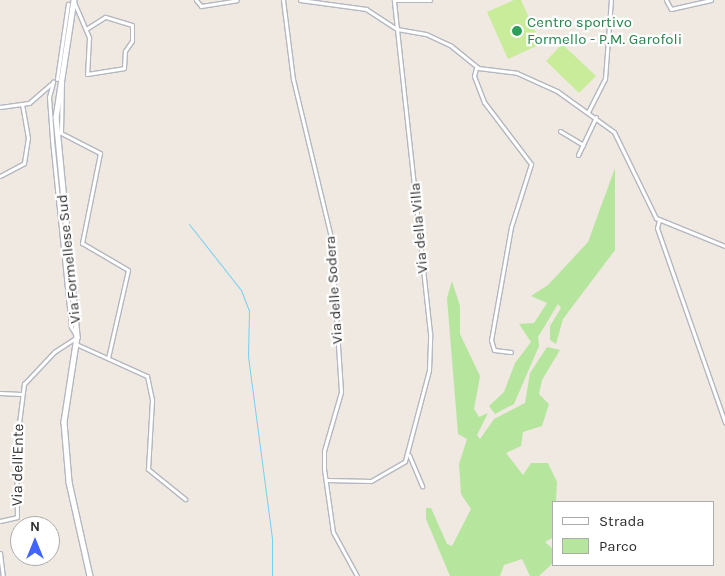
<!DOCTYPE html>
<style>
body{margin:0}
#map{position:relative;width:725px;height:576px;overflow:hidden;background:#efe9e1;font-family:Karla,sans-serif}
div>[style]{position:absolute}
.green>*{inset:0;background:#b6e59e}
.pitch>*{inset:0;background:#c9ec9a}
.stream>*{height:1px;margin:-0.5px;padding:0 0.5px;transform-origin:0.5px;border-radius:0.5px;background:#75cff0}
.roads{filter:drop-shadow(1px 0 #b4b7c1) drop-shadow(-1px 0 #b4b7c1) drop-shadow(0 1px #b4b7c1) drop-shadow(0 -1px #b4b7c1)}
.street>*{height:3px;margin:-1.5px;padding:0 1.5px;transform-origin:1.5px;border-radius:1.5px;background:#fff}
.secondary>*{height:4.5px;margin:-2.25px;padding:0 2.25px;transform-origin:2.25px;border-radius:2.25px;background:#fff}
.dots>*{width:14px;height:14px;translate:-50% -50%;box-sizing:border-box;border:2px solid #fff;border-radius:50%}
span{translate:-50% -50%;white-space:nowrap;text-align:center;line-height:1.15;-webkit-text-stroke:4.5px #fff;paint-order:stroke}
.leisure-label{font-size:15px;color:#27864d}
.left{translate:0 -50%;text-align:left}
.street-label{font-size:15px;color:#2e2e2e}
.legend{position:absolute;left:552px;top:501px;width:162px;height:65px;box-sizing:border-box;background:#fff;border:1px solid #ababab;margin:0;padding:6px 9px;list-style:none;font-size:15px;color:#2e2e2e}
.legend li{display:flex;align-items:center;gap:10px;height:25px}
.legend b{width:25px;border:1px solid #ababab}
.north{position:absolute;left:10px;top:516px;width:50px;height:50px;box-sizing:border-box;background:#fff;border:1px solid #ababab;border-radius:50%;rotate:0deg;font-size:14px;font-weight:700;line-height:20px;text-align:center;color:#2e2e2e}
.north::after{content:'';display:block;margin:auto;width:18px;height:22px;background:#4264fb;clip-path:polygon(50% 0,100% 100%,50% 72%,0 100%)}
</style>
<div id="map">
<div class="green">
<i style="clip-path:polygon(615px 168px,615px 250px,563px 319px,556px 344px,550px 340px,550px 326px,561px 308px,558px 304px,538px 337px,539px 346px,514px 404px,495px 414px,489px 406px,504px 392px,515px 363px,531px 342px,519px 324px,534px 323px,547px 303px,531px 296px,548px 285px,588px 242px)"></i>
<i style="clip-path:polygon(452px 281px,460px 306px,460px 334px,480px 376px,474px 409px,479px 417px,488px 413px,477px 435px,480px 439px,494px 419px,525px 403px,530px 373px,547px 347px,560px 350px,542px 380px,539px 394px,549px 404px,542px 426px,523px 432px,521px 446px,506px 453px,523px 475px,531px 463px,548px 463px,557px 482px,554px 537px,545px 542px,554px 550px,552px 564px,539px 576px,530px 576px,522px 559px,504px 565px,500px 576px,450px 576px,426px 519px,426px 508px,431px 508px,447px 544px,452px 546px,471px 509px,461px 494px,459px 464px,467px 439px,458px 434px,447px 298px)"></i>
</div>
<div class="pitch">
<i style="clip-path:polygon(514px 0,521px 0,541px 44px,508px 59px,487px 12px)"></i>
<i style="clip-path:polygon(562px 44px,596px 76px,579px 93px,546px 61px)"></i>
</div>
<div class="stream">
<i style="left:189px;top:224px;width:84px;rotate:51.8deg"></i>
<i style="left:241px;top:290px;width:22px;rotate:69deg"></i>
<i style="left:249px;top:311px;width:45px;rotate:91.3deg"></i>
<i style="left:248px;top:356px;width:184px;rotate:82.5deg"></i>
<i style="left:272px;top:538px;width:38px;rotate:90deg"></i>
</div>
<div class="roads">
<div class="street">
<i style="left:196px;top:0;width:8px;rotate:50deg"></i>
<i style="left:201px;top:6px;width:36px;rotate:-9deg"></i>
<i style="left:283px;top:0;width:80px;rotate:82.8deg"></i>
<i style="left:293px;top:79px;width:163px;rotate:76.5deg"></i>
<i style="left:331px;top:237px;width:155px;rotate:86.3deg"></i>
<i style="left:341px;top:392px;width:61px;rotate:106.1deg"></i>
<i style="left:324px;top:451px;width:18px;rotate:90deg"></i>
<i style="left:324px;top:469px;width:64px;rotate:81.9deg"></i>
<i style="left:333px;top:532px;width:50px;rotate:61.4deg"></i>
<i style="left:300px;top:0;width:67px;rotate:7.8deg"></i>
<i style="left:366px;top:9px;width:37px;rotate:33deg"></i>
<i style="left:397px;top:29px;width:29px;rotate:10deg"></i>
<i style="left:426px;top:34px;width:26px;rotate:25deg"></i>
<i style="left:450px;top:45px;width:36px;rotate:39deg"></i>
<i style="left:478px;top:68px;width:39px;rotate:7deg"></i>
<i style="left:517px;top:73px;width:44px;rotate:24.2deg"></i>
<i style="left:557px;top:91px;width:70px;rotate:35.7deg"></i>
<i style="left:614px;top:132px;width:96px;rotate:64deg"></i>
<i style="left:656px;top:218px;width:74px;rotate:22.1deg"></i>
<i style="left:666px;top:0;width:10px;rotate:61deg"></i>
<i style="left:671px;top:9px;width:41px;rotate:-12.7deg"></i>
<i style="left:74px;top:2px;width:39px;rotate:67deg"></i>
<i style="left:89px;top:38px;width:36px;rotate:93deg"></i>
<i style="left:87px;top:74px;width:37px;rotate:-9deg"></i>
<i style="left:124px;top:68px;width:17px;rotate:-87deg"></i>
<i style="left:125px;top:51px;width:12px;rotate:-55deg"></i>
<i style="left:132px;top:41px;width:16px;rotate:-90deg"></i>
<i style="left:132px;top:25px;width:28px;rotate:-163deg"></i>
<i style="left:105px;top:17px;width:22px;rotate:148deg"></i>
<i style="left:476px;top:68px;width:8px;rotate:104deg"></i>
<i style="left:474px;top:76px;width:28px;rotate:69deg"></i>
<i style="left:484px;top:102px;width:78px;rotate:52.8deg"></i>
<i style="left:531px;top:164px;width:66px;rotate:107.6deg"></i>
<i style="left:511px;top:227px;width:115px;rotate:100deg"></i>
<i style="left:491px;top:340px;width:10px;rotate:73deg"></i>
<i style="left:494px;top:350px;width:17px;rotate:7deg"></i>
<i style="left:57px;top:79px;width:76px;rotate:-81.7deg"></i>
<i style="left:62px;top:80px;width:53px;rotate:91.1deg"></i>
<i style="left:61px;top:133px;width:44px;rotate:27.1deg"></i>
<i style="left:100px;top:153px;width:92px;rotate:101.3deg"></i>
<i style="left:82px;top:243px;width:53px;rotate:30.4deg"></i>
<i style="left:128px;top:270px;width:90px;rotate:102.8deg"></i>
<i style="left:0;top:107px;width:29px;rotate:-8deg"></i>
<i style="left:29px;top:103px;width:30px;rotate:-41deg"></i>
<i style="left:588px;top:112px;width:37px;rotate:-63deg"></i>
<i style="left:605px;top:79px;width:79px;rotate:-85.7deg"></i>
<i style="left:560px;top:131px;width:27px;rotate:31deg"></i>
<i style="left:578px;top:155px;width:42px;rotate:-64.7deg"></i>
<i style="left:0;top:176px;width:27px;rotate:-28deg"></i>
<i style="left:24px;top:163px;width:25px;rotate:-81deg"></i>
<i style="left:28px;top:138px;width:34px;rotate:-100deg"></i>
<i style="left:659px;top:220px;width:8px;rotate:104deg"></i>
<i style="left:657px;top:228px;width:206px;rotate:70.7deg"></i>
<i style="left:76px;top:344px;width:78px;rotate:24.3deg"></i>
<i style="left:147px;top:376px;width:25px;rotate:78deg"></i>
<i style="left:152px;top:400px;width:69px;rotate:93.3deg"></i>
<i style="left:148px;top:469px;width:48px;rotate:39deg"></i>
<i style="left:0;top:393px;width:21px;rotate:3deg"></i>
<i style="left:409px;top:455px;width:34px;rotate:67deg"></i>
<i style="left:327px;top:480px;width:44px;rotate:1.3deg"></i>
<i style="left:371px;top:481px;width:39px;rotate:-30deg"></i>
<i style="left:405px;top:461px;width:94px;rotate:-75.2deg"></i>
<i style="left:429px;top:370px;width:37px;rotate:-88deg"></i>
<i style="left:430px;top:333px;width:335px;rotate:-96.2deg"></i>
<i style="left:394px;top:0;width:36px"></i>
<i style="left:0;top:521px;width:17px;rotate:-13deg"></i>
<i style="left:17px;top:517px;width:70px;rotate:-90.8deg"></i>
<i style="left:16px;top:447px;width:64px;rotate:-82.8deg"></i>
<i style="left:24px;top:384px;width:44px;rotate:-46.8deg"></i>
<i style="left:54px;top:352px;width:27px;rotate:-33deg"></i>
<i style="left:77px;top:337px;width:12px;rotate:-121deg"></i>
<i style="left:71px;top:327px;width:189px;rotate:-95.8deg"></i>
<i style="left:52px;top:139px;width:42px;rotate:-94.1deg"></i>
<i style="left:49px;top:97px;width:16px;rotate:-75deg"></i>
<i style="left:0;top:553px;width:23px;rotate:83deg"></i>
</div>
<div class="secondary">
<i style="left:74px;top:0;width:118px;rotate:98.7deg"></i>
<i style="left:56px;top:117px;width:221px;rotate:84.5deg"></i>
<i style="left:77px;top:337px;width:86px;rotate:98.7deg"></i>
<i style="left:64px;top:422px;width:60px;rotate:85.2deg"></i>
<i style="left:69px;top:482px;width:96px;rotate:77.4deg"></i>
</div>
</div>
<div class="dots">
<i style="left:517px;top:31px;background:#2e9e5b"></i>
</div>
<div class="leisure-label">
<span class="left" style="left:527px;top:31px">Centro sportivo<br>Formello - P.M. Garofoli</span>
</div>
<div class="street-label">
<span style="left:419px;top:228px;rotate:-95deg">Via della Villa</span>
<span style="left:69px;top:259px;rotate:-96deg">Via Formellese Sud</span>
<span style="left:334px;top:290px;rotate:-94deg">Via delle Sodera</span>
<span style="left:18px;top:465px;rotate:-89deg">Via dell'Ente</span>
</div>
<ul class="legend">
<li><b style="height:6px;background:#fff"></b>Strada</li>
<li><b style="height:14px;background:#b6e59e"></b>Parco</li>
</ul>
<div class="north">N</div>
</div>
